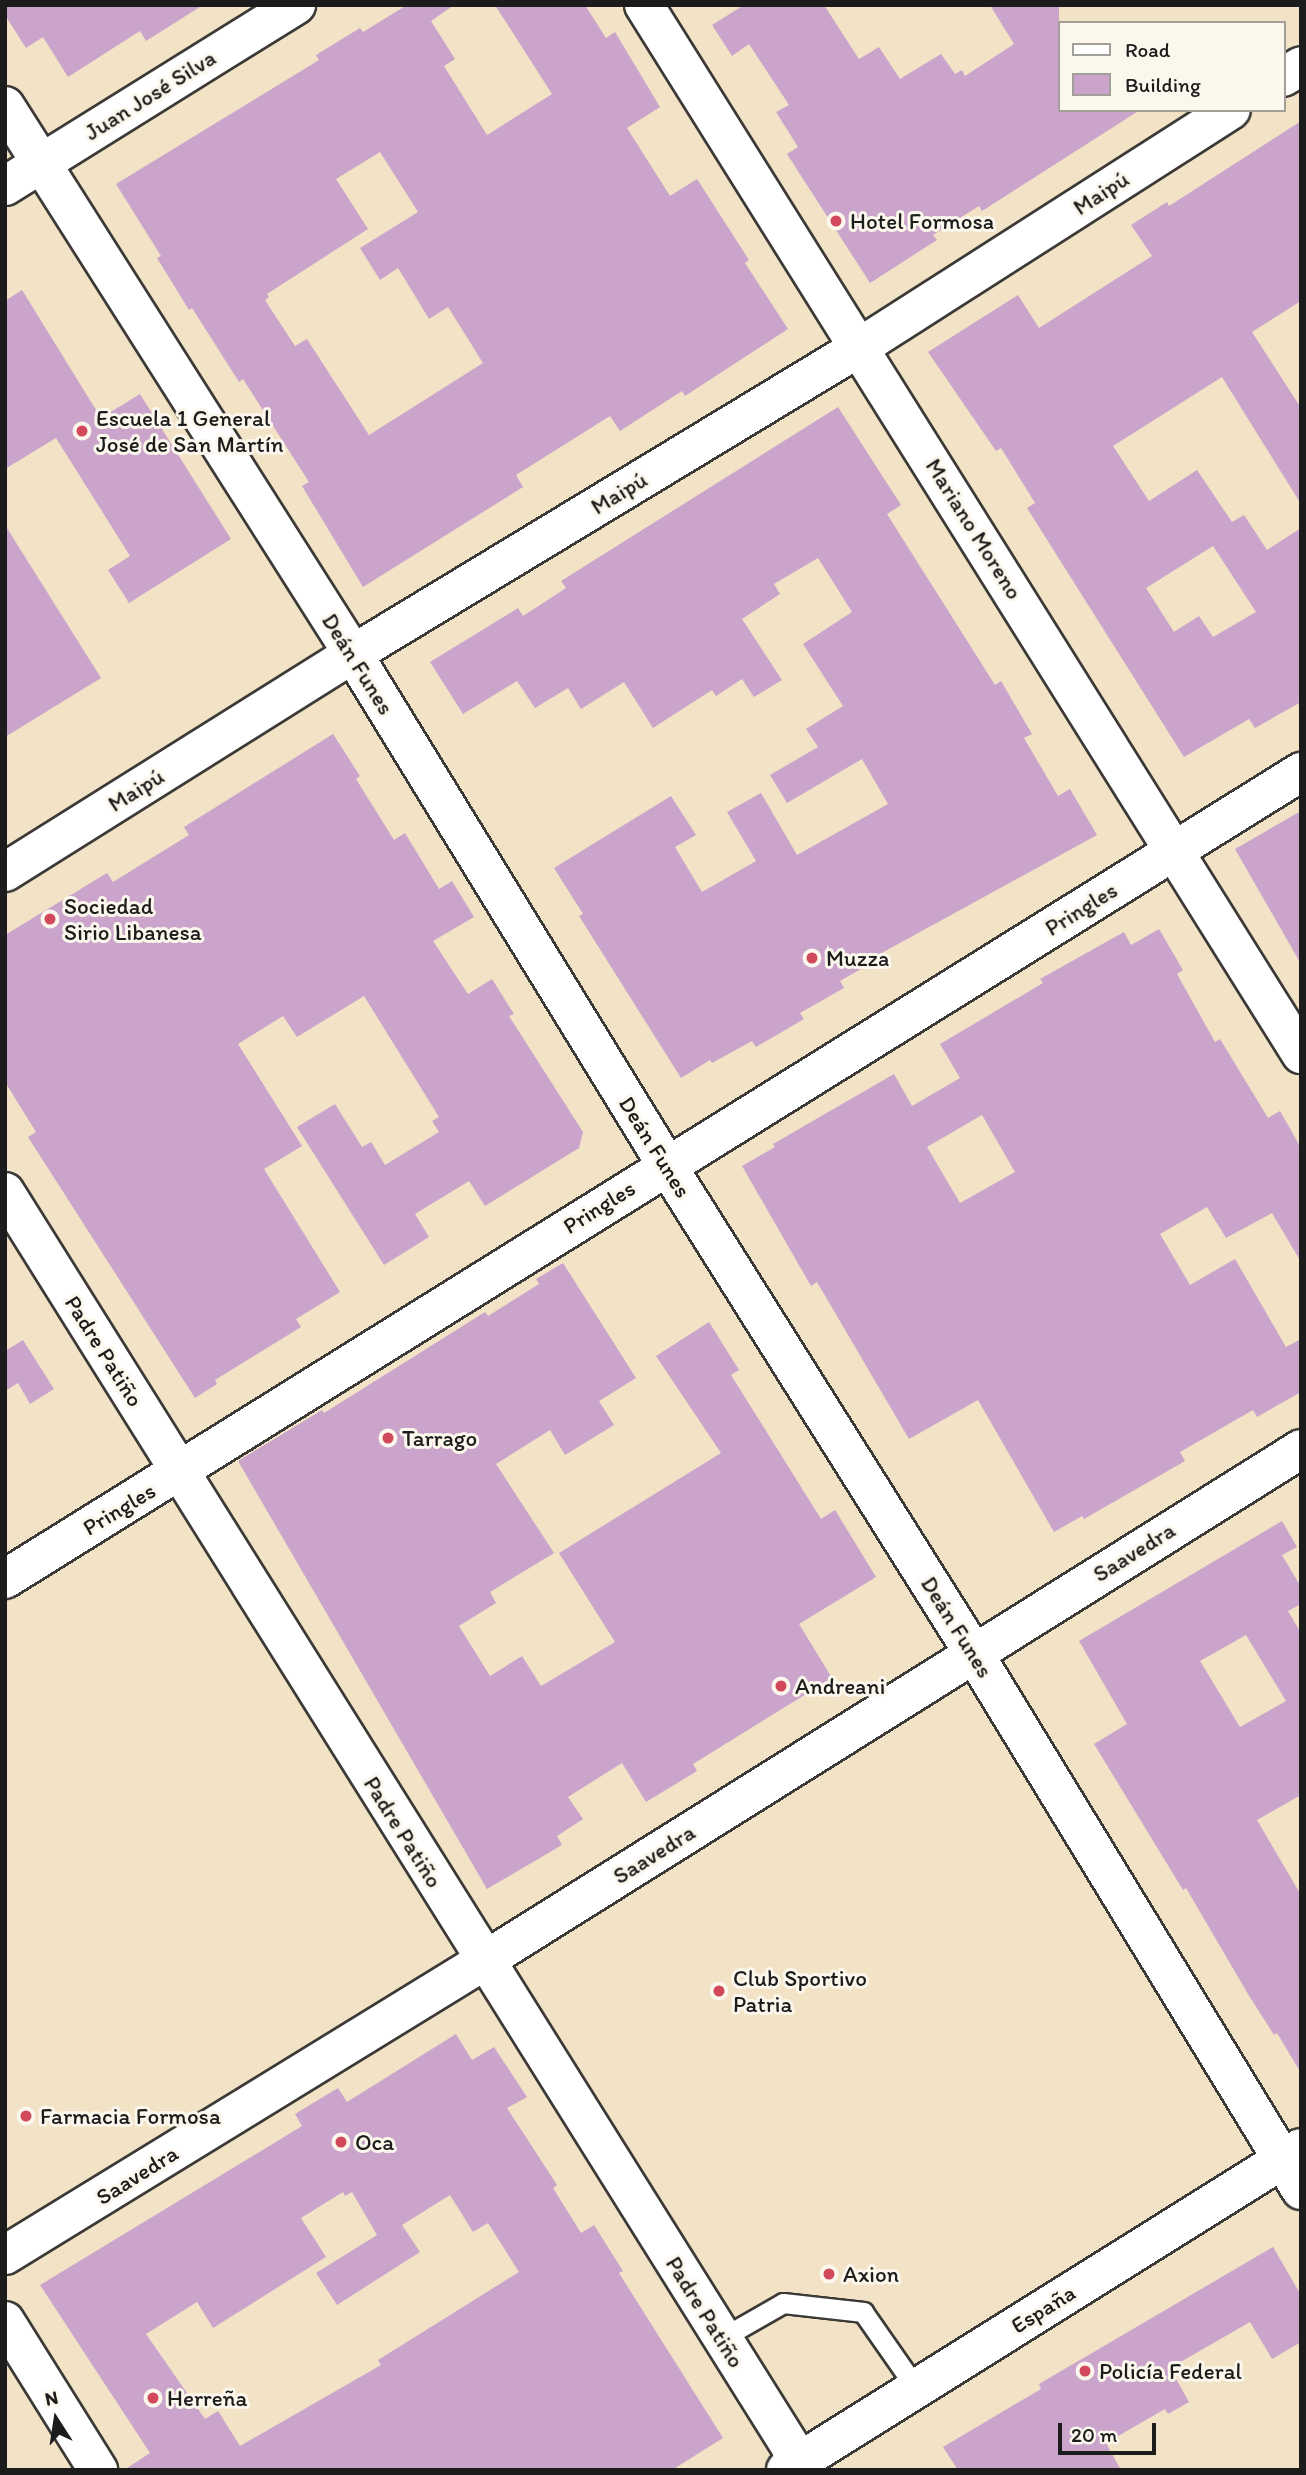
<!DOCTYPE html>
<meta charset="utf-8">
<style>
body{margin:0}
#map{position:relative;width:1306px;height:2475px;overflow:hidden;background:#f2e2c6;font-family:Itim,sans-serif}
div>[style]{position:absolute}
.building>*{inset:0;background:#cba4cb}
.roads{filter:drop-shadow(2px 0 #3c3a36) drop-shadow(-2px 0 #3c3a36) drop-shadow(0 2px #3c3a36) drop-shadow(0 -2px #3c3a36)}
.service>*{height:19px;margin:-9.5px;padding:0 9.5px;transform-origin:9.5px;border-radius:9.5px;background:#fff}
.minor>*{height:38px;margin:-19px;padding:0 19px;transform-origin:19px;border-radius:19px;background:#fff}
.dots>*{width:19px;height:19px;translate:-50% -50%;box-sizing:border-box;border:4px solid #fbf7ec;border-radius:50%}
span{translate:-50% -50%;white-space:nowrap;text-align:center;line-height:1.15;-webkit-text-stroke:6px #fbf7ec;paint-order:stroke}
.street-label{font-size:23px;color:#1c1c1c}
.poi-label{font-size:23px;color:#1c1c1c}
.left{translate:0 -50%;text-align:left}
.frame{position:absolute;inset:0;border:7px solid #1c1c1c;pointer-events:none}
.legend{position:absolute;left:1058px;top:21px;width:228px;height:91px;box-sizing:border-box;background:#fbf7ec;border:2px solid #a29f99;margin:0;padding:9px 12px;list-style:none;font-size:21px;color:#1c1c1c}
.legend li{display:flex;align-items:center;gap:14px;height:35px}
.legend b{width:35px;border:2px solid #a29f99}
.north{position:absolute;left:21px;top:2384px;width:70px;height:70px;-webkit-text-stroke:5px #fbf7ec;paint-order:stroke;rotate:348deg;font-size:19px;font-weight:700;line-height:28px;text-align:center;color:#1c1c1c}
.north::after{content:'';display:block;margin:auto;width:24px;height:32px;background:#1c1c1c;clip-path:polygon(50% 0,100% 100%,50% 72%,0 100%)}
.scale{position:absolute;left:1058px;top:2423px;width:98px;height:32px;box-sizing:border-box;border:4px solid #1c1c1c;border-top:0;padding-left:9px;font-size:21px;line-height:24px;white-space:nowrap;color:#1c1c1c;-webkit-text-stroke:5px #fbf7ec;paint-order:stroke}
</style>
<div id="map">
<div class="building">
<i style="clip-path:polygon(5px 5px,203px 5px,146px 41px,140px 31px,68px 77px,43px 37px,26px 48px,5px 15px)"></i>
<i style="clip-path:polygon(evenodd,407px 5px,454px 5px,431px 21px,455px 59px,444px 66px,487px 135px,552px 94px,495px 5px,585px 5px,606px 38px,615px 32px,660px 107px,627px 128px,670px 196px,697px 179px,749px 260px,745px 263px,788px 329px,685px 396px,682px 391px,620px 431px,610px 416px,516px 475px,523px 487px,363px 587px,302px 486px,309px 482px,243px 379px,239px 382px,192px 308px,189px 310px,157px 258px,161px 256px,116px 184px,319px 60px,316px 55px,360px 28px,363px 32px,407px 5px,380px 152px,418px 212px,360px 248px,380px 280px,398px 268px,429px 319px,448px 307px,483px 363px,369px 435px,307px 339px,295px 346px,265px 300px,269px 297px,267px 294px,368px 229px,336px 179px,380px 152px)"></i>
<i style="clip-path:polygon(744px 5px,824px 5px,859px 59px,879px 47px,900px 79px,941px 54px,955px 74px,962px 70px,965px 76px,1014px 44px,990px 5px,1059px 5px,1059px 110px,1140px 110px,982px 211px,979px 206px,933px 235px,937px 240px,870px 283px,787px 154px,798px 147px,776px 112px,789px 105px,749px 44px,732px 56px,712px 25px)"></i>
<i style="clip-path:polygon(evenodd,1301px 121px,1301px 301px,1252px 332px,1301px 408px,1301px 504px,1222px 377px,1113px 446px,1149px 501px,1197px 470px,1232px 522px,1244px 515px,1267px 550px,1301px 528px,1301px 702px,1255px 728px,1249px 719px,1184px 757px,1027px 508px,1035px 503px,1001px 448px,996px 451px,928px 352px,1018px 295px,1039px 328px,1152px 256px,1131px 225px,1167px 202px,1169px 206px,1301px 121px,1213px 546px,1256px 612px,1213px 637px,1199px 616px,1174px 632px,1146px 588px,1213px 546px)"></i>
<i style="clip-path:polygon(22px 290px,101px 418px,140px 394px,231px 539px,129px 603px,108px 570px,130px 556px,56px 438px,5px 469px,5px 301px)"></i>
<i style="clip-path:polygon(838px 407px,901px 505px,887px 514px,995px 685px,1001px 681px,1032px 734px,1024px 738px,1058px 796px,1070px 789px,1097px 835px,878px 955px,880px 958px,840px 981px,844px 988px,800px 1013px,804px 1019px,756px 1047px,752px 1041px,712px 1063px,710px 1060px,681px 1078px,579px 916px,583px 914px,554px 868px,671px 796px,696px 835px,675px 847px,702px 892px,756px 861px,727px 812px,761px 793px,797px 855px,888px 804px,862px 759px,787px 803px,770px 775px,818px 747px,806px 729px,843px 706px,803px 644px,852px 612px,818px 558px,774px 584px,780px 594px,742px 619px,782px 680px,754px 697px,742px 679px,716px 696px,712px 690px,653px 728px,624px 682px,581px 709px,568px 688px,535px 708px,517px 681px,463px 714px,430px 662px,518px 608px,523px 616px,566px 588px,561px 581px)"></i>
<i style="clip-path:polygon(5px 525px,101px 678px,5px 737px)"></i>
<i style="clip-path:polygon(333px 734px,360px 776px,356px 779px,394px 840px,405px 833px,439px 889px,452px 881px,474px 917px,433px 941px,468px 994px,492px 979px,514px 1014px,509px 1016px,583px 1132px,579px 1148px,485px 1206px,469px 1181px,415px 1214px,429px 1237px,384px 1265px,297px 1127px,335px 1104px,362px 1147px,371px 1142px,385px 1165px,439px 1132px,432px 1121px,439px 1117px,364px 996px,297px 1037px,283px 1016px,238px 1044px,302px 1146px,264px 1169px,340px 1292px,296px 1319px,301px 1327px,215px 1380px,217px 1384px,195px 1398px,28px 1137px,36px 1132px,5px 1082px,5px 935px,107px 873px,113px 882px,189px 835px,184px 827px)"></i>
<i style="clip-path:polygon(1301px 811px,1301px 964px,1235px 849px)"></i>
<i style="clip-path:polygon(evenodd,1159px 929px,1183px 970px,1177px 974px,1215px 1042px,1220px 1039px,1268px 1118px,1280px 1111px,1301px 1148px,1301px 1262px,1272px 1213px,1226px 1238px,1207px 1207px,1160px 1234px,1190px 1285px,1235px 1259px,1286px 1347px,1301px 1339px,1301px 1392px,1257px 1417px,1253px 1410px,1180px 1452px,1185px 1461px,1084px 1519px,1082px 1516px,1054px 1532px,978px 1400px,909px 1439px,817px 1282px,811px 1286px,742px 1166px,775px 1147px,773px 1144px,894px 1074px,912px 1106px,960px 1078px,940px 1044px,1043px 983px,1040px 979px,1124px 932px,1131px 945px,1159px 929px,982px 1115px,1015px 1172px,960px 1203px,927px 1147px,982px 1115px)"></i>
<i style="clip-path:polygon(563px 1263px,636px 1378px,599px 1401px,614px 1425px,565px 1455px,550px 1430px,496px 1464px,554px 1553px,490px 1592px,496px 1603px,459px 1626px,490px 1676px,522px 1656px,541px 1686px,615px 1642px,559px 1553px,721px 1453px,656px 1356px,709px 1322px,739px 1370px,731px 1375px,821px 1519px,835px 1510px,876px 1577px,799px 1624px,832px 1678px,693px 1764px,697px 1771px,646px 1802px,622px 1763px,568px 1797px,583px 1819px,557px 1836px,562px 1845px,487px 1889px,238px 1461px,322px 1410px,324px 1413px,485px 1312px,488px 1316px,539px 1284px,536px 1279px)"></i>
<i style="clip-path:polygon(23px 1340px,54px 1389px,30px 1404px,18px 1383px,5px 1391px,5px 1351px)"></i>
<i style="clip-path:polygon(evenodd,1282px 1521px,1297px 1547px,1282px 1555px,1301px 1587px,1301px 1604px,1288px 1611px,1301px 1633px,1301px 1795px,1257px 1820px,1301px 1895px,1301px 2073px,1277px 2033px,1274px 2035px,1248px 1994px,1186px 1888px,1183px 1890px,1094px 1744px,1127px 1724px,1079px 1641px,1282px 1521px,1246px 1635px,1286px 1701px,1240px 1727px,1200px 1661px,1246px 1635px)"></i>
<i style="clip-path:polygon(evenodd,456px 2034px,472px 2060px,494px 2047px,527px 2097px,507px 2108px,557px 2185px,553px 2188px,581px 2233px,594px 2225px,623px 2271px,619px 2273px,723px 2438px,672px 2470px,124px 2470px,150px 2453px,40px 2285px,302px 2126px,295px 2114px,338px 2088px,347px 2102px,456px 2034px,343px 2192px,345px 2196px,352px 2192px,377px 2235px,316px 2273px,337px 2305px,420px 2252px,402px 2225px,450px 2195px,473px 2232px,488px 2223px,519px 2272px,378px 2360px,381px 2365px,240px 2446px,218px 2411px,205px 2419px,146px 2334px,197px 2302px,213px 2328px,326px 2257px,301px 2218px,343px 2192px)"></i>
<i style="clip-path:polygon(1273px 2247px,1301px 2295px,1301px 2342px,1272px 2359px,1250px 2322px,1170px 2368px,1189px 2402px,1168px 2414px,1165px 2409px,1106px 2443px,1121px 2470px,958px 2470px,943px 2447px,1041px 2389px,1039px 2384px)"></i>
</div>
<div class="roads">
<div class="service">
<i style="left:722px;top:2338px;width:70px;rotate:-29.8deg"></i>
<i style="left:783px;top:2303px;width:81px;rotate:6.4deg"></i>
<i style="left:863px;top:2312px;width:93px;rotate:55.1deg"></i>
</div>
<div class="minor">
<i style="left:644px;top:5px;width:1238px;rotate:57.94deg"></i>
<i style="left:1283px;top:77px;width:21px;rotate:-31deg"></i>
<i style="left:5px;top:106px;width:649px;rotate:57.58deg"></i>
<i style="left:353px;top:654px;width:598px;rotate:58.46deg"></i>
<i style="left:666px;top:1164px;width:577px;rotate:57.83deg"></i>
<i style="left:973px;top:1652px;width:630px;rotate:58.63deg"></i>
<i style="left:5px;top:186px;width:343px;rotate:-31.9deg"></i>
<i style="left:5px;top:872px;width:411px;rotate:-32.1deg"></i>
<i style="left:353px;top:654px;width:593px;rotate:-31.2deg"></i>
<i style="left:860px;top:347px;width:440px;rotate:-32.6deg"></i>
<i style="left:5px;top:1192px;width:1508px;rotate:57.95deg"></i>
<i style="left:5px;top:1579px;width:1527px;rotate:-31.91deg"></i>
<i style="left:5px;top:2255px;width:562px;rotate:-31.54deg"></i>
<i style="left:484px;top:1961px;width:964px;rotate:-32.07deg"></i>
<i style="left:5px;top:2321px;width:176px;rotate:58deg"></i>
<i style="left:786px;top:2470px;width:607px;rotate:-32.02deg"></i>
</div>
</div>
<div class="dots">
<i style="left:836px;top:221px;background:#d1495b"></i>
<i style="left:82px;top:431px;background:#d1495b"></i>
<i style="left:50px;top:919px;background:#d1495b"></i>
<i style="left:812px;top:958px;background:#d1495b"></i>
<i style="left:388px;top:1438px;background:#d1495b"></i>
<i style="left:781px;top:1686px;background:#d1495b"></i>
<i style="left:719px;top:1991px;background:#d1495b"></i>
<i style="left:26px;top:2116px;background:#d1495b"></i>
<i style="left:341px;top:2142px;background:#d1495b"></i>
<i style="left:829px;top:2274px;background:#d1495b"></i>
<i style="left:1085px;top:2371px;background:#d1495b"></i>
<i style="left:153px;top:2398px;background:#d1495b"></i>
</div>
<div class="street-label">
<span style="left:150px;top:95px;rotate:-32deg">Juan José Silva</span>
<span style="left:1101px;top:193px;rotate:-33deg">Maipú</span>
<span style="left:619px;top:493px;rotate:-31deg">Maipú</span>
<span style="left:974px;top:529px;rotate:58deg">Mariano Moreno</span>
<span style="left:358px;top:664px;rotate:58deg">Deán Funes</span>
<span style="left:136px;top:790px;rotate:-32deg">Maipú</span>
<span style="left:1081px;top:909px;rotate:-32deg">Pringles</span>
<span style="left:655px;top:1147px;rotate:58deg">Deán Funes</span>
<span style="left:599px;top:1207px;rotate:-32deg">Pringles</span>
<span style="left:104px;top:1351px;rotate:58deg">Padre Patiño</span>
<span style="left:119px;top:1509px;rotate:-31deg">Pringles</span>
<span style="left:1134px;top:1552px;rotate:-32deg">Saavedra</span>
<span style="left:957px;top:1627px;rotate:58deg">Deán Funes</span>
<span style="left:403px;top:1832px;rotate:58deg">Padre Patiño</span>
<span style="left:654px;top:1854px;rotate:-32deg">Saavedra</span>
<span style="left:137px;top:2175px;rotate:-32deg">Saavedra</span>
<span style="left:1043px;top:2309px;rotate:-32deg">España</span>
<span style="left:705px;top:2312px;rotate:58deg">Padre Patiño</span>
</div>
<div class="poi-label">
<span class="left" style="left:850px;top:221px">Hotel Formosa</span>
<span class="left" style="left:96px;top:431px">Escuela 1 General<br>José de San Martín</span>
<span class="left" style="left:64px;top:919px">Sociedad<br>Sirio Libanesa</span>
<span class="left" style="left:826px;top:958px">Muzza</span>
<span class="left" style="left:402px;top:1438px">Tarrago</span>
<span class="left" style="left:795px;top:1686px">Andreani</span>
<span class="left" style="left:733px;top:1991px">Club Sportivo<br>Patria</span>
<span class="left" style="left:40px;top:2116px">Farmacia Formosa</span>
<span class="left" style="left:355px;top:2142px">Oca</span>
<span class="left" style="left:843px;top:2274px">Axion</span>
<span class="left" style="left:1099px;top:2371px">Policía Federal</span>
<span class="left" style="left:167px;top:2398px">Herreña</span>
</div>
<div class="frame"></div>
<ul class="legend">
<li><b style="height:9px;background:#fff"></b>Road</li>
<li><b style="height:19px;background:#cba4cb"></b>Building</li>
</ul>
<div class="north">N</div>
<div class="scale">20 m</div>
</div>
